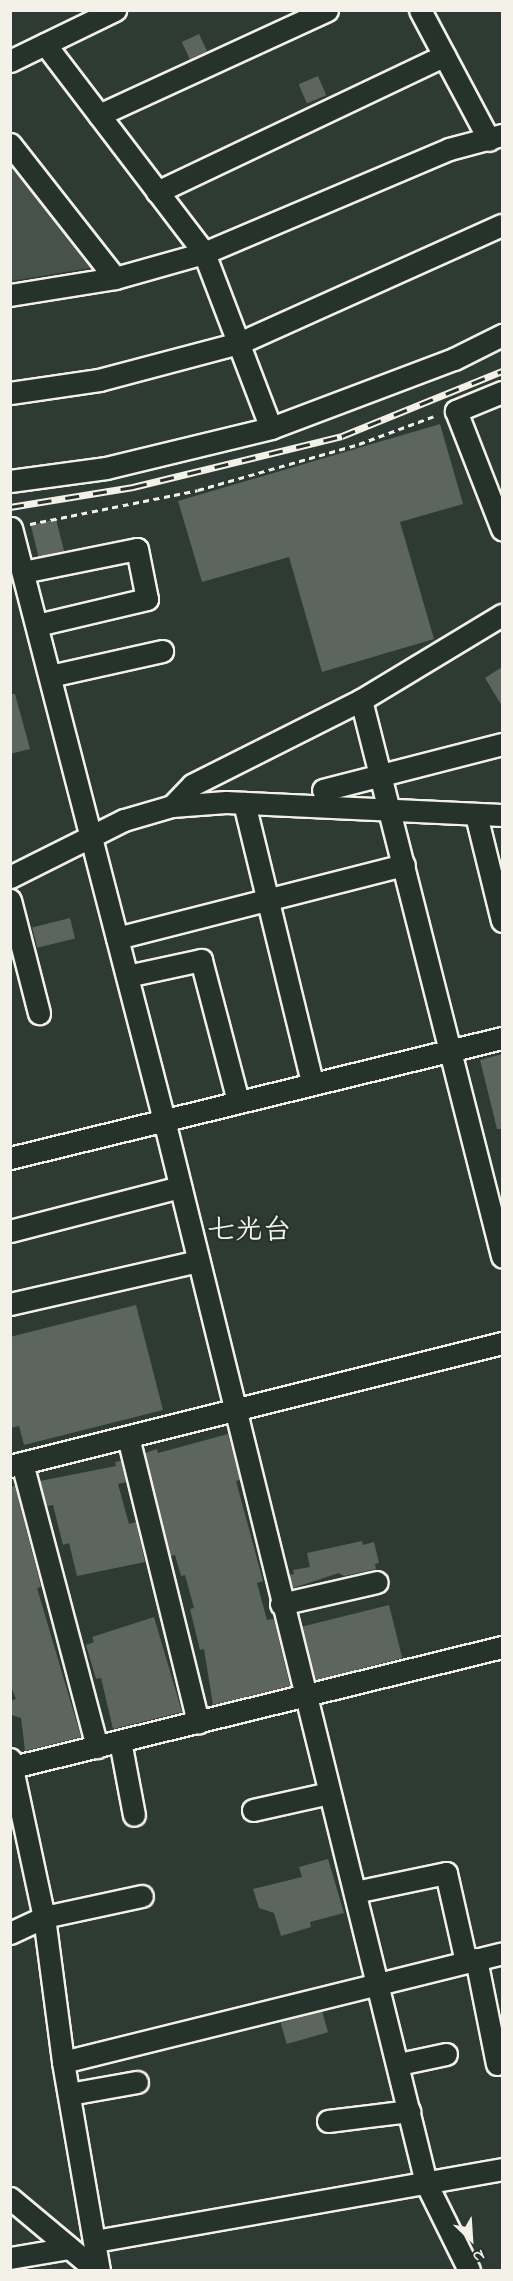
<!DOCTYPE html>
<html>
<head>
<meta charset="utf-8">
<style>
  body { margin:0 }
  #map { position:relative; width:513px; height:2281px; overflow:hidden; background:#2e3b34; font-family:"Indie Flower","Klee One",sans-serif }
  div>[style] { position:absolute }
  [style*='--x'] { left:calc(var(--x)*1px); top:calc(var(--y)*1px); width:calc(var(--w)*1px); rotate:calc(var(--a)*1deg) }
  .green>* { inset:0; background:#48524c }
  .building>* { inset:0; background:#5c655e; transform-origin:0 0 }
  .path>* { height:3px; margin-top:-1.5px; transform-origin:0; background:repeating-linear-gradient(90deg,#f4f1e8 0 6px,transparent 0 10.5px) }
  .roads { filter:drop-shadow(2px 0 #f4f1e8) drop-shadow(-2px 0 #f4f1e8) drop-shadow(0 2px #f4f1e8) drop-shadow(0 -2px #f4f1e8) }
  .minor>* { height:21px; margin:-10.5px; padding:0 10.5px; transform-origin:10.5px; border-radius:10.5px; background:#26332d }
  .rail>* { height:7px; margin-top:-3.5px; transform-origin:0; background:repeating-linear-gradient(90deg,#26332d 0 14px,#f4f1e8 0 28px); box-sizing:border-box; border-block:2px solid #f4f1e8 }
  span { translate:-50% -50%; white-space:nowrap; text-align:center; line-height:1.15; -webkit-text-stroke:4.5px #26332d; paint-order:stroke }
  .quarter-label { font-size:28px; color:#f4f1e8; font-weight:700 }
  .frame { position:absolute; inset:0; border:12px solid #f4f1e8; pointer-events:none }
  .north { position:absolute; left:441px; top:2209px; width:60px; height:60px; -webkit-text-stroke:4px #26332d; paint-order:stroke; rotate:155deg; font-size:16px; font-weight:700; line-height:24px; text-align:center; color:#f4f1e8 }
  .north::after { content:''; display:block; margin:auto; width:21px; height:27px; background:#f4f1e8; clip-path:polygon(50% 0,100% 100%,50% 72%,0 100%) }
</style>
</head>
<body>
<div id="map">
  <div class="green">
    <i style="clip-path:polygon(10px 162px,11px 162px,90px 268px,11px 281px)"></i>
  </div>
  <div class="building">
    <i style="left:199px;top:34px;width:19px;height:19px;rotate:65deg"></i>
    <i style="left:318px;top:76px;width:21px;height:21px;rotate:67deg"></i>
    <i style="clip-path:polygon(440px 424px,463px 504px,400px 522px,434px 639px,322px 672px,289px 557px,202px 582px,178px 501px)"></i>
    <i style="left:56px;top:519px;width:33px;height:26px;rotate:76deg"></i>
    <i style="clip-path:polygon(502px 667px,502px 706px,485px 678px)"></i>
    <i style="clip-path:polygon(10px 694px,15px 694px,30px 749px,10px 754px)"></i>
    <i style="left:70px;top:918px;width:21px;height:39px;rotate:76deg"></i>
    <i style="clip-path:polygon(502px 1054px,502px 1129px,497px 1129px,480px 1060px)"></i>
    <i style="clip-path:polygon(136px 1305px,163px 1410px,24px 1445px,19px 1426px,10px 1428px,10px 1337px)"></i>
    <i style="clip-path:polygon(228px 1434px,240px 1480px,236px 1481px,263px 1581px,257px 1583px,267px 1620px,274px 1619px,290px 1686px,213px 1705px,204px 1649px,200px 1650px,190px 1609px,194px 1608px,185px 1575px,181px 1576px,175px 1555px,170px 1556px,145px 1453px,157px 1449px,158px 1453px)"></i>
    <i style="clip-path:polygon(121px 1461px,126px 1482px,118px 1484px,129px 1524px,136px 1522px,145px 1562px,77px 1576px,69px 1543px,63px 1545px,53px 1505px,47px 1506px,40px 1481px,116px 1466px,115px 1462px)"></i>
    <i style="clip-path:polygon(15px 1486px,41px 1587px,37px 1588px,81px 1737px,25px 1751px,21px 1718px,12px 1715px,10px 1708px,10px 1701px,16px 1699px,10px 1684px,10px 1487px)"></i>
    <i style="clip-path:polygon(362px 1541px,363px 1545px,374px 1542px,379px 1563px,375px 1564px,376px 1569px,344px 1576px,339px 1573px,293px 1588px,289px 1575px,294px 1574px,293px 1570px,310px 1567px,307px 1553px)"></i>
    <i style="left:389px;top:1605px;width:55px;height:90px;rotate:76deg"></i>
    <i style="clip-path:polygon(154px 1617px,182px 1712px,113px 1729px,101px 1678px,96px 1679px,86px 1645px,94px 1642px,92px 1637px)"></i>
    <i style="clip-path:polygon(328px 1859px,344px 1913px,310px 1922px,311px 1927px,281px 1936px,274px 1913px,259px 1908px,253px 1889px,302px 1877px,299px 1867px)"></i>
    <i style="left:322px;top:2011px;width:22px;height:43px;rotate:74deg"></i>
  </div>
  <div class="path">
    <i style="--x:30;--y:524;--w:171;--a:-11.4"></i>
    <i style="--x:198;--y:490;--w:167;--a:-15.9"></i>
    <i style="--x:359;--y:444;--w:83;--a:-20.4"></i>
  </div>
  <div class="roads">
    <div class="minor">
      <i style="--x:420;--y:10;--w:147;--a:62"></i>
      <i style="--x:45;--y:44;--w:263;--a:52.7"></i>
      <i style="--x:204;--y:253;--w:187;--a:69.1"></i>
      <i style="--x:10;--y:61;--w:117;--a:-25.9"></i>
      <i style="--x:99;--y:115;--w:251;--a:-24.7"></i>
      <i style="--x:10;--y:144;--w:170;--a:51.9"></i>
      <i style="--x:157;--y:192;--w:318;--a:-25.4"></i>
      <i style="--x:10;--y:295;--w:106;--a:-9.2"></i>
      <i style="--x:115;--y:278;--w:92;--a:-15.7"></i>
      <i style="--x:204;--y:253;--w:266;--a:-23"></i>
      <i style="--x:449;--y:149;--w:55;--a:-14.8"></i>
      <i style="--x:502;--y:392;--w:50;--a:157.6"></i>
      <i style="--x:456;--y:411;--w:127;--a:68.7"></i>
      <i style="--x:10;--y:393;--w:90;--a:-8.3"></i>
      <i style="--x:99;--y:380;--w:145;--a:-14.8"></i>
      <i style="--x:239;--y:343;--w:288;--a:-24.2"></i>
      <i style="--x:10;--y:481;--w:97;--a:-7.7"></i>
      <i style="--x:106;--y:468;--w:170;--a:-13.6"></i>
      <i style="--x:271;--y:428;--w:196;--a:-20.7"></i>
      <i style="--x:454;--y:359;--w:54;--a:-26.6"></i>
      <i style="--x:11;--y:528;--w:611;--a:75.51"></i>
      <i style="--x:164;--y:1120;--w:1095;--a:76.15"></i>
      <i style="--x:426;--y:2183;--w:97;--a:63.7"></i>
      <i style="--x:23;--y:572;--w:116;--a:-11.4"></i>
      <i style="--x:137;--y:549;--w:51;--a:78.7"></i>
      <i style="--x:147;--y:599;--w:113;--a:166.7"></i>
      <i style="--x:50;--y:676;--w:115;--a:-12.6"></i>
      <i style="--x:361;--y:700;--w:574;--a:75.77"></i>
      <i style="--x:323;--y:790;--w:185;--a:-14.4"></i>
      <i style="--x:244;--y:803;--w:288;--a:76.3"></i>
      <i style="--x:172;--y:806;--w:29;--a:-46"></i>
      <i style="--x:192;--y:785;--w:189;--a:-26.7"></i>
      <i style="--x:361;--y:700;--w:165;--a:-31.1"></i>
      <i style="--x:476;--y:815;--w:109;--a:76.2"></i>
      <i style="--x:10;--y:877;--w:127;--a:-26.6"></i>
      <i style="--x:124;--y:820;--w:50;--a:-16.3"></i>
      <i style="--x:172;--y:806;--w:54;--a:-4.2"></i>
      <i style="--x:226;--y:802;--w:276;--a:2.7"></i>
      <i style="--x:10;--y:900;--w:117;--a:75.6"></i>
      <i style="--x:117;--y:938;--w:296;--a:-14.3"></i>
      <i style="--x:127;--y:976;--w:76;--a:-12.2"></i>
      <i style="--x:201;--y:960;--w:146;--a:75.3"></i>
      <i style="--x:10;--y:1158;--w:506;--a:-13.71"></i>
      <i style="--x:10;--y:1231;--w:176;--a:-14.5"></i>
      <i style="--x:10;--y:1304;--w:193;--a:-12.9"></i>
      <i style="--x:128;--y:1437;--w:294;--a:76.2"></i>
      <i style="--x:22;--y:1463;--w:294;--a:75.2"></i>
      <i style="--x:10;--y:1466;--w:507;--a:-14.04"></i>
      <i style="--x:281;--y:1604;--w:98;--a:-12.9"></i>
      <i style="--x:120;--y:1741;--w:75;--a:79.3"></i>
      <i style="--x:10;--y:1759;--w:162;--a:77.9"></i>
      <i style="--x:44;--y:1917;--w:146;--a:82.5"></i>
      <i style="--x:63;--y:2062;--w:211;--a:80.2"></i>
      <i style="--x:13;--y:1767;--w:504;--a:-13.79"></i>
      <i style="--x:253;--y:1810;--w:78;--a:-12.6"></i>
      <i style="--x:355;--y:1892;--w:93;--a:-11.8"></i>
      <i style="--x:446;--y:1873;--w:91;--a:77.3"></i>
      <i style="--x:10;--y:1933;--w:38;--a:-25"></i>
      <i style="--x:44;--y:1917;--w:100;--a:-12.1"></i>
      <i style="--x:476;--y:1959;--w:107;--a:78.7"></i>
      <i style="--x:63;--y:2062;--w:452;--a:-13.9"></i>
      <i style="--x:399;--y:2064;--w:48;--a:-12"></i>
      <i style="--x:69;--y:2094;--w:69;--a:-10"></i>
      <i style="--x:328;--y:2121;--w:82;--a:-7"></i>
      <i style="--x:10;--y:2198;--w:112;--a:39.9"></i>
      <i style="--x:95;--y:2241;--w:413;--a:-10"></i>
      <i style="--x:10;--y:2258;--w:60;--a:-9.6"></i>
    </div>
  </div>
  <div class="rail">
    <i style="--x:10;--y:507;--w:125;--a:-9.2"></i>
    <i style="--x:133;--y:487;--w:215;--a:-13.7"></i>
    <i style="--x:342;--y:436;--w:173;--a:-22.1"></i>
  </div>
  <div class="quarter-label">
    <span style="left:249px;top:1232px">七光台</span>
  </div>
  <div class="frame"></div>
  <div class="north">N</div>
</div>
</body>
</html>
